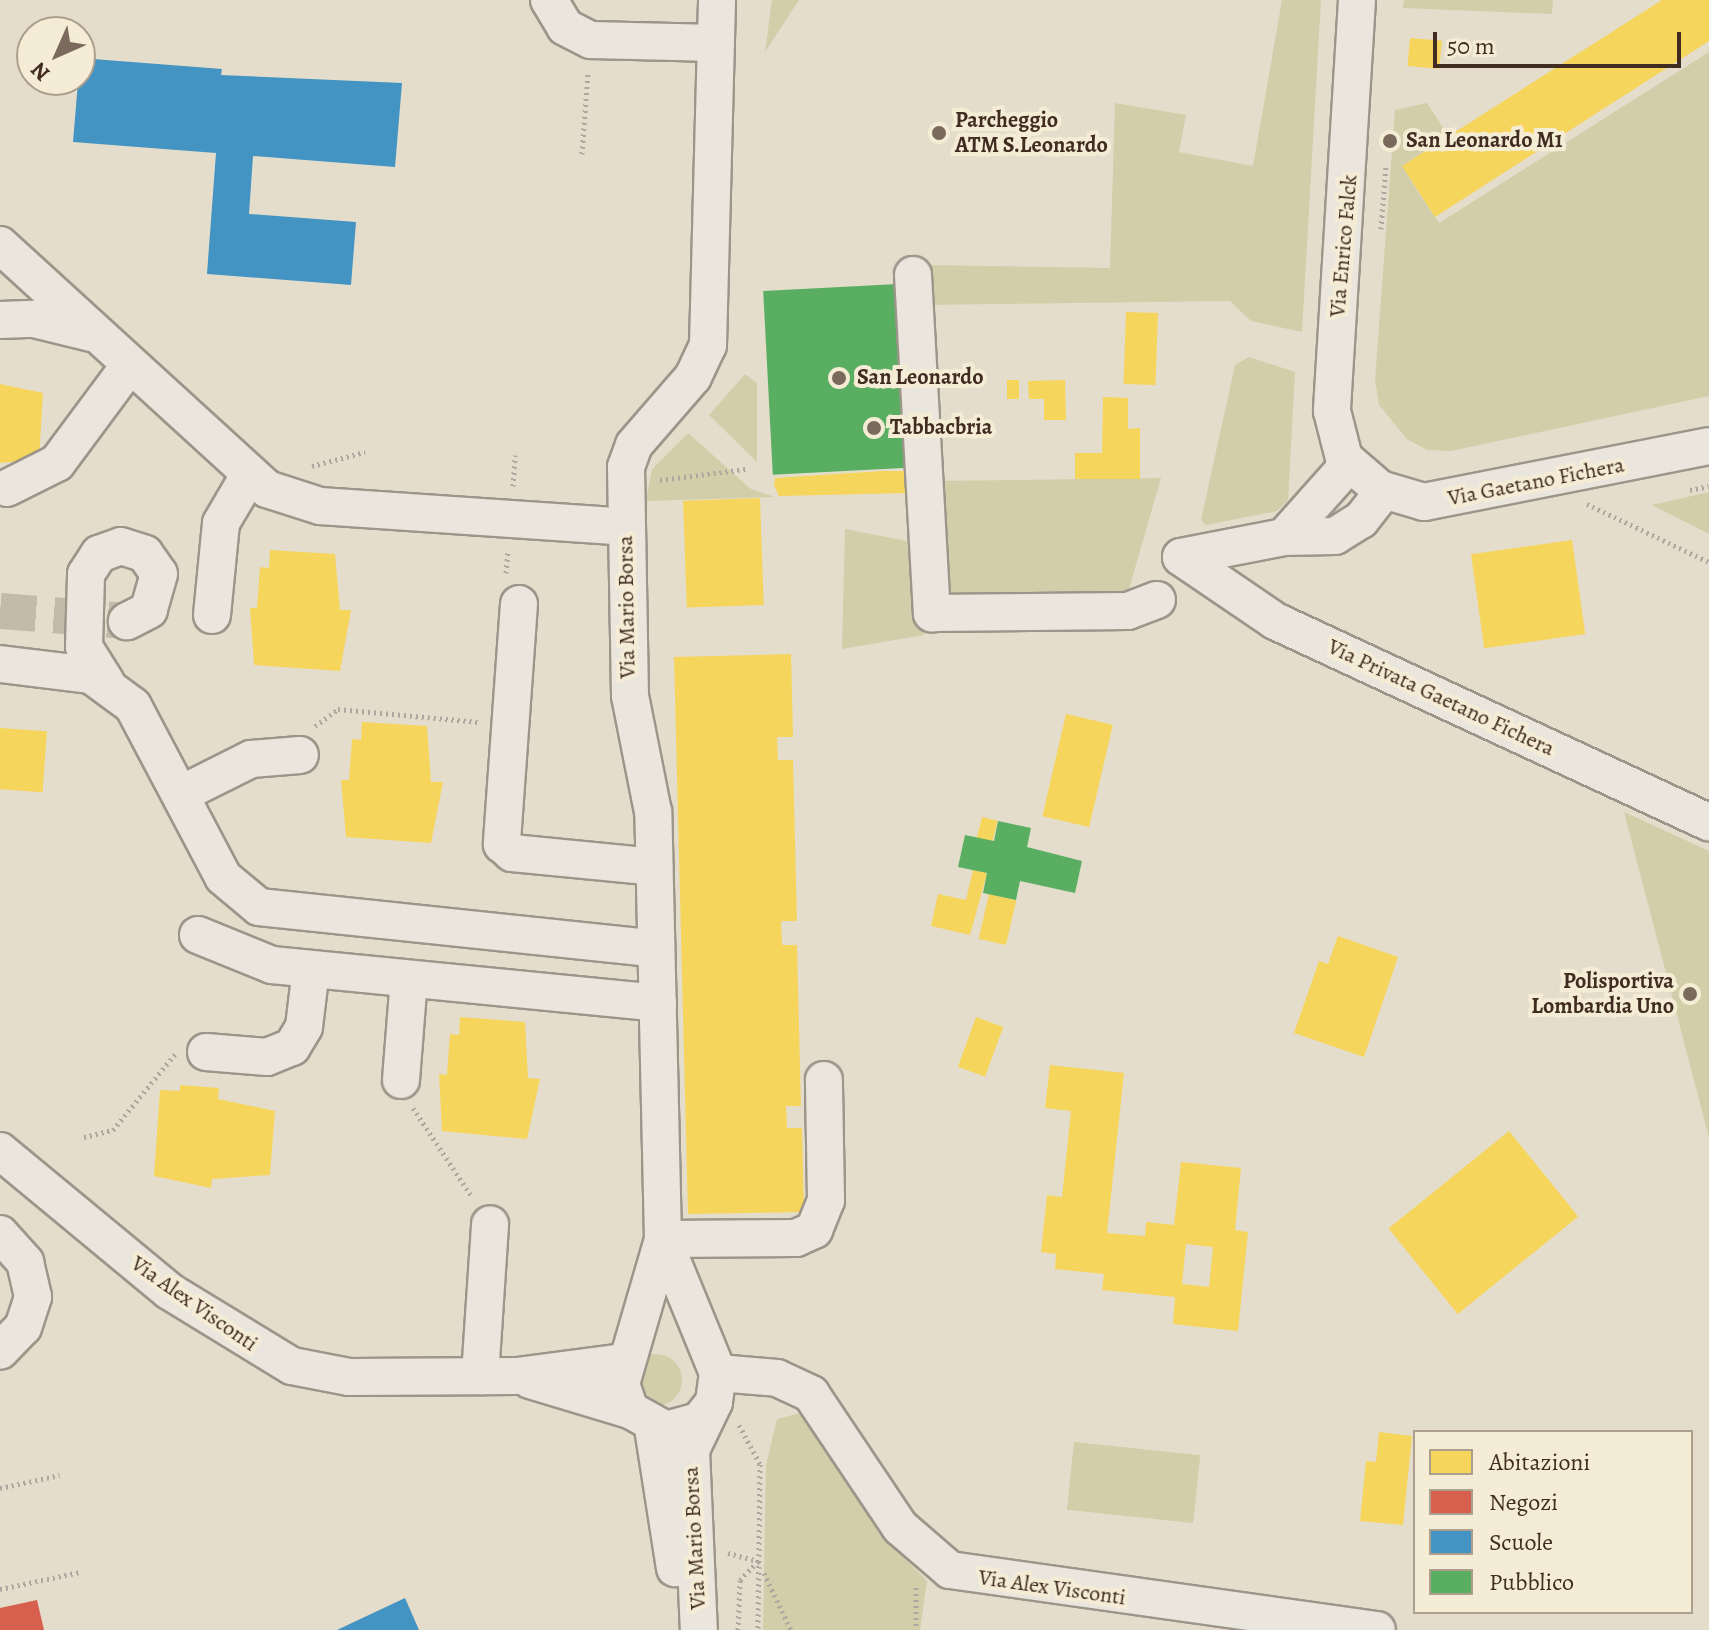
<!DOCTYPE html>
<html>
<head>
<meta charset="utf-8">
<style>
  body { margin:0 }
  #map { position:relative; width:1709px; height:1630px; overflow:hidden; background:#e5ddcb; font-family:Alegreya,serif }
  div>[style] { position:absolute }
  [style*='--x'] { left:calc(var(--x)*1px); top:calc(var(--y)*1px); width:calc(var(--w)*1px); rotate:calc(var(--a)*1deg) }
  .green>* { inset:0; background:#d1cea9; transform-origin:0 0 }
  .round { border-radius:50% }
  .homes>* { inset:0; background:#f6d55c; transform-origin:0 0 }
  .shops>* { inset:0; background:#d6604d }
  .schools>* { inset:0; background:#4393c3 }
  .public>* { inset:0; background:#5aae61; transform-origin:0 0 }
  .minor-tunnel>* { height:36px; margin-top:-18px; transform-origin:0; background:repeating-linear-gradient(90deg,#c4baa9 0 36px,transparent 0 54px) }
  .path>* { height:5px; margin-top:-2.5px; transform-origin:0; background:repeating-linear-gradient(90deg,#ada79f 0 2px,transparent 0 6px) }
  .roads { filter:drop-shadow(2px 0 #9c958a) drop-shadow(-2px 0 #9c958a) drop-shadow(0 2px #9c958a) drop-shadow(0 -2px #9c958a) }
  .minor>* { height:36px; margin:-18px; padding:0 18px; transform-origin:18px; border-radius:18px; background:#eae6dd }
  .dots>* { width:22px; height:22px; translate:-50% -50%; box-sizing:border-box; border:4px solid #f5ecd6; border-radius:50% }
  span { translate:-50% -50%; white-space:nowrap; text-align:center; line-height:1.15; -webkit-text-stroke:8px #f5ecd6; paint-order:stroke }
  .poi-label { font-size:22px; color:#402c20; font-weight:700 }
  .left { translate:0 -50%; text-align:left }
  .right { translate:-100% -50%; text-align:right }
  .street-label { font-size:22px; color:#402c20 }
  .legend { position:absolute; left:1413px; top:1430px; width:280px; height:184px; box-sizing:border-box; background:#f5ecd6; border:2px solid #ad9f8d; margin:0; padding:10px 14px; list-style:none; font-size:24px; color:#402c20 }
  .legend li { display:flex; align-items:center; gap:16px; height:40px }
  .legend b { width:40px; border:2px solid #ad9f8d }
  .north { position:absolute; left:16px; top:16px; width:80px; height:80px; box-sizing:border-box; background:#f5ecd6; border:2px solid #ad9f8d; border-radius:50%; rotate:225deg; font-size:22px; font-weight:700; line-height:32px; text-align:center; color:#402c20 }
  .north::after { content:''; display:block; margin:auto; width:28px; height:36px; background:#7a6a5c; clip-path:polygon(50% 0,100% 100%,50% 72%,0 100%) }
  .scale { position:absolute; left:1433px; top:32px; width:248px; height:36px; box-sizing:border-box; border:4px solid #402c20; border-top:0; padding-left:10px; font-size:24px; line-height:28px; white-space:nowrap; color:#402c20; -webkit-text-stroke:6px #f5ecd6; paint-order:stroke }
</style>
</head>
<body>
<div id="map">
  <div class="green">
    <i style="clip-path:polygon(772px 0,799px 0,765px 52px)"></i>
    <i style="clip-path:polygon(1282px 0,1321px 0,1302px 332px,1251px 321px,1230px 301px,924px 305px,924px 265px,1110px 268px,1115px 103px,1186px 115px,1179px 152px,1253px 166px)"></i>
    <i style="clip-path:polygon(1404px 0,1553px 0,1552px 14px,1403px 8px)"></i>
    <i style="clip-path:polygon(1709px 52px,1709px 396px,1451px 451px,1427px 450px,1407px 439px,1379px 405px,1375px 380px,1395px 110px,1427px 103px,1449px 137px,1402px 166px,1439px 223px)"></i>
    <i style="clip-path:polygon(1249px 357px,1295px 372px,1288px 500px,1277px 511px,1206px 525px,1201px 520px,1235px 365px)"></i>
    <i style="clip-path:polygon(745px 374px,757px 383px,757px 462px,709px 415px)"></i>
    <i style="clip-path:polygon(688px 433px,751px 489px,775px 497px,646px 501px,652px 469px)"></i>
    <i style="clip-path:polygon(1161px 478px,1127px 596px,949px 610px,934px 481px)"></i>
    <i style="clip-path:polygon(1709px 492px,1709px 534px,1652px 505px)"></i>
    <i style="clip-path:polygon(845px 529px,912px 542px,919px 550px,924px 635px,842px 649px)"></i>
    <i style="clip-path:polygon(1624px 812px,1709px 851px,1709px 1138px)"></i>
    <i class="round" style="left:630px;top:1354px;width:52px;height:52px"></i>
    <i style="clip-path:polygon(800px 1413px,822px 1432px,884px 1538px,927px 1581px,920px 1630px,763px 1630px,766px 1465px,777px 1419px)"></i>
    <i style="left:1074px;top:1442px;width:127px;height:68px;rotate:6deg"></i>
  </div>
  <div class="homes">
    <i style="clip-path:polygon(1662px 0,1709px 0,1709px 41px,1435px 217px,1402px 166px)"></i>
    <i style="left:1410px;top:38px;width:32px;height:28px;rotate:5deg"></i>
    <i style="left:1126px;top:312px;width:32px;height:72px;rotate:2deg"></i>
    <i style="left:1007px;top:380px;width:12px;height:19px"></i>
    <i style="clip-path:polygon(1065px 380px,1066px 420px,1044px 420px,1044px 399px,1029px 399px,1028px 381px)"></i>
    <i style="clip-path:polygon(0 384px,43px 393px,39px 459px,0 463px)"></i>
    <i style="clip-path:polygon(1103px 397px,1128px 398px,1128px 429px,1140px 428px,1140px 479px,1075px 479px,1075px 453px,1102px 453px)"></i>
    <i style="clip-path:polygon(882px 471px,907px 471px,908px 493px,779px 496px,774px 485px,775px 478px)"></i>
    <i style="left:760px;top:498px;width:107px;height:77px;rotate:88deg"></i>
    <i style="left:1572px;top:540px;width:95px;height:102px;rotate:82deg"></i>
    <i style="clip-path:polygon(270px 550px,335px 554px,340px 610px,351px 610px,340px 671px,254px 665px,250px 608px,257px 608px,260px 567px,269px 568px)"></i>
    <i style="clip-path:polygon(791px 654px,793px 737px,777px 737px,778px 760px,793px 760px,797px 921px,781px 921px,782px 945px,797px 945px,801px 1106px,786px 1106px,787px 1128px,802px 1128px,804px 1212px,688px 1214px,674px 657px)"></i>
    <i style="left:1066px;top:714px;width:48px;height:105px;rotate:13deg"></i>
    <i style="clip-path:polygon(362px 722px,427px 726px,431px 782px,443px 782px,431px 843px,346px 837px,341px 780px,349px 780px,352px 739px,361px 740px)"></i>
    <i style="left:0;top:728px;width:47px;height:61px;rotate:4deg"></i>
    <i style="left:982px;top:817px;width:16px;height:21px;rotate:14deg"></i>
    <i style="clip-path:polygon(973px 870px,987px 873px,970px 935px,931px 926px,938px 894px,966px 900px)"></i>
    <i style="left:989px;top:894px;width:28px;height:46px;rotate:13deg"></i>
    <i style="clip-path:polygon(1338px 936px,1398px 957px,1364px 1057px,1294px 1033px,1319px 961px,1328px 964px)"></i>
    <i style="clip-path:polygon(460px 1017px,525px 1022px,528px 1078px,540px 1079px,527px 1139px,442px 1131px,439px 1074px,447px 1075px,450px 1034px,459px 1035px)"></i>
    <i style="left:976px;top:1017px;width:29px;height:53px;rotate:20deg"></i>
    <i style="clip-path:polygon(evenodd,1050px 1065px,1124px 1073px,1107px 1233px,1145px 1236px,1146px 1222px,1174px 1225px,1181px 1162px,1241px 1168px,1235px 1230px,1248px 1232px,1238px 1331px,1173px 1324px,1175px 1297px,1102px 1290px,1104px 1274px,1055px 1269px,1056px 1254px,1041px 1252px,1047px 1195px,1062px 1197px,1071px 1111px,1045px 1108px,1050px 1065px,1186px 1244px,1213px 1247px,1209px 1287px,1182px 1284px,1186px 1244px)"></i>
    <i style="clip-path:polygon(180px 1085px,219px 1088px,218px 1099px,275px 1111px,270px 1175px,212px 1179px,211px 1188px,154px 1176px,160px 1090px,180px 1091px)"></i>
    <i style="left:1509px;top:1131px;width:110px;height:155px;rotate:51deg"></i>
    <i style="clip-path:polygon(1379px 1432px,1412px 1436px,1403px 1525px,1360px 1521px,1366px 1461px,1376px 1462px)"></i>
  </div>
  <div class="shops">
    <i style="clip-path:polygon(37px 1600px,44px 1630px,0 1630px,0 1608px)"></i>
  </div>
  <div class="schools">
    <i style="clip-path:polygon(80px 58px,222px 69px,221px 75px,402px 83px,395px 167px,253px 156px,249px 214px,356px 222px,351px 285px,207px 274px,216px 153px,73px 142px)"></i>
    <i style="clip-path:polygon(405px 1598px,419px 1630px,337px 1630px)"></i>
  </div>
  <div class="public">
    <i style="left:898px;top:284px;width:184px;height:135px;rotate:87deg"></i>
    <i style="clip-path:polygon(998px 821px,1031px 828px,1027px 847px,1082px 861px,1075px 893px,1020px 881px,1016px 900px,983px 893px,987px 873px,958px 867px,965px 835px,994px 841px)"></i>
  </div>
  <div class="minor-tunnel">
    <i style="--x:0;--y:611;--w:127;--a:4.5"></i>
  </div>
  <div class="path">
    <i style="--x:582;--y:154;--w:81;--a:-85.8"></i>
    <i style="--x:1381;--y:229;--w:64;--a:-85.5"></i>
    <i style="--x:312;--y:466;--w:55;--a:-14.8"></i>
    <i style="--x:660;--y:480;--w:86;--a:-7.4"></i>
    <i style="--x:513;--y:486;--w:31;--a:-86"></i>
    <i style="--x:1690;--y:490;--w:19;--a:-12"></i>
    <i style="--x:1587;--y:504;--w:135;--a:25.4"></i>
    <i style="--x:506;--y:573;--w:22;--a:-85"></i>
    <i style="--x:315;--y:726;--w:29;--a:-36"></i>
    <i style="--x:338;--y:709;--w:141;--a:5.3"></i>
    <i style="--x:413;--y:1108;--w:107;--a:56.5"></i>
    <i style="--x:84;--y:1137;--w:30;--a:-14"></i>
    <i style="--x:113;--y:1130;--w:98;--a:-50.8"></i>
    <i style="--x:739;--y:1425;--w:44;--a:61.7"></i>
    <i style="--x:760;--y:1464;--w:166;--a:90.7"></i>
    <i style="--x:0;--y:1488;--w:61;--a:-12.2"></i>
    <i style="--x:728;--y:1553;--w:27;--a:15"></i>
    <i style="--x:764;--y:1573;--w:63;--a:64.7"></i>
    <i style="--x:916;--y:1587;--w:43;--a:90"></i>
    <i style="--x:0;--y:1589;--w:82;--a:-12"></i>
    <i style="--x:738;--y:1630;--w:50;--a:-87.7"></i>
    <i style="--x:740;--y:1580;--w:28;--a:-46"></i>
  </div>
  <div class="roads">
    <div class="minor">
      <i style="--x:549;--y:0;--w:31;--a:59"></i>
      <i style="--x:565;--y:27;--w:29;--a:27"></i>
      <i style="--x:591;--y:40;--w:125;--a:1.4"></i>
      <i style="--x:1357;--y:0;--w:412;--a:93.5"></i>
      <i style="--x:1332;--y:411;--w:49;--a:75.7"></i>
      <i style="--x:1344;--y:458;--w:48;--a:40.7"></i>
      <i style="--x:1380;--y:489;--w:46;--a:16.5"></i>
      <i style="--x:1424;--y:502;--w:290;--a:-11.1"></i>
      <i style="--x:0;--y:245;--w:362;--a:42.4"></i>
      <i style="--x:267;--y:489;--w:56;--a:17.8"></i>
      <i style="--x:320;--y:506;--w:306;--a:3.9"></i>
      <i style="--x:913;--y:275;--w:339;--a:86.8"></i>
      <i style="--x:932;--y:613;--w:196;--a:-0.6"></i>
      <i style="--x:1128;--y:611;--w:31;--a:-21"></i>
      <i style="--x:0;--y:320;--w:34;--a:-2"></i>
      <i style="--x:34;--y:319;--w:59;--a:13.8"></i>
      <i style="--x:7;--y:488;--w:56;--a:-26.6"></i>
      <i style="--x:57;--y:463;--w:121;--a:-53.4"></i>
      <i style="--x:1284;--y:537;--w:98;--a:-48.3"></i>
      <i style="--x:1181;--y:557;--w:114;--a:34.2"></i>
      <i style="--x:1275;--y:621;--w:478;--a:24.9"></i>
      <i style="--x:1181;--y:557;--w:105;--a:-11"></i>
      <i style="--x:1284;--y:537;--w:51;--a:-1.1"></i>
      <i style="--x:1335;--y:536;--w:31;--a:-32"></i>
      <i style="--x:1361;--y:520;--w:37;--a:-52"></i>
      <i style="--x:519;--y:604;--w:241;--a:94.1"></i>
      <i style="--x:502;--y:844;--w:13;--a:42"></i>
      <i style="--x:512;--y:853;--w:143;--a:5.6"></i>
      <i style="--x:212;--y:615;--w:92;--a:-84.4"></i>
      <i style="--x:221;--y:523;--w:53;--a:-59.6"></i>
      <i style="--x:0;--y:664;--w:92;--a:6.9"></i>
      <i style="--x:91;--y:675;--w:52;--a:36.4"></i>
      <i style="--x:133;--y:706;--w:193;--a:62.2"></i>
      <i style="--x:223;--y:877;--w:47;--a:39.8"></i>
      <i style="--x:259;--y:907;--w:399;--a:6"></i>
      <i style="--x:106;--y:682;--w:41;--a:-122.2"></i>
      <i style="--x:84;--y:647;--w:73;--a:-88.4"></i>
      <i style="--x:86;--y:574;--w:24;--a:-57"></i>
      <i style="--x:99;--y:554;--w:23;--a:-20"></i>
      <i style="--x:121;--y:546;--w:25;--a:18"></i>
      <i style="--x:145;--y:554;--w:24;--a:55"></i>
      <i style="--x:159;--y:574;--w:37;--a:106"></i>
      <i style="--x:149;--y:610;--w:25;--a:153"></i>
      <i style="--x:181;--y:794;--w:78;--a:-26.6"></i>
      <i style="--x:251;--y:759;--w:49;--a:-4.7"></i>
      <i style="--x:198;--y:935;--w:80;--a:22.1"></i>
      <i style="--x:272;--y:965;--w:388;--a:5.6"></i>
      <i style="--x:206;--y:1052;--w:61;--a:4.7"></i>
      <i style="--x:267;--y:1057;--w:27;--a:-22"></i>
      <i style="--x:292;--y:1047;--w:23;--a:-59"></i>
      <i style="--x:304;--y:1027;--w:58;--a:-83.1"></i>
      <i style="--x:401;--y:1080;--w:101;--a:-85.5"></i>
      <i style="--x:0;--y:1151;--w:219;--a:39.6"></i>
      <i style="--x:169;--y:1291;--w:144;--a:31.4"></i>
      <i style="--x:292;--y:1366;--w:58;--a:10.9"></i>
      <i style="--x:349;--y:1377;--w:168;--a:-0.3"></i>
      <i style="--x:517;--y:1376;--w:109;--a:-7.4"></i>
      <i style="--x:0;--y:1234;--w:38;--a:48"></i>
      <i style="--x:25;--y:1262;--w:36;--a:77"></i>
      <i style="--x:33;--y:1297;--w:32;--a:108"></i>
      <i style="--x:23;--y:1327;--w:33;--a:134"></i>
      <i style="--x:663;--y:1239;--w:145;--a:67.7"></i>
      <i style="--x:718;--y:1373;--w:29;--a:98"></i>
      <i style="--x:714;--y:1402;--w:53;--a:115.6"></i>
      <i style="--x:691;--y:1450;--w:180;--a:87.5"></i>
      <i style="--x:663;--y:1239;--w:133;--a:-0.4"></i>
      <i style="--x:796;--y:1238;--w:20;--a:-24"></i>
      <i style="--x:814;--y:1230;--w:32;--a:-68"></i>
      <i style="--x:826;--y:1200;--w:120;--a:-91"></i>
      <i style="--x:718;--y:1373;--w:59;--a:4.8"></i>
      <i style="--x:777;--y:1378;--w:38;--a:25"></i>
      <i style="--x:811;--y:1394;--w:160;--a:56.2"></i>
      <i style="--x:900;--y:1527;--w:66;--a:40.7"></i>
      <i style="--x:950;--y:1570;--w:431;--a:8"></i>
      <i style="--x:480;--y:1376;--w:152;--a:-86.2"></i>
      <i style="--x:530;--y:1380;--w:104;--a:16.7"></i>
      <i style="--x:714;--y:1402;--w:24;--a:128"></i>
      <i style="--x:699;--y:1421;--w:34;--a:165"></i>
      <i style="--x:666;--y:1430;--w:41;--a:-150.9"></i>
      <i style="--x:630;--y:1410;--w:28;--a:-109"></i>
      <i style="--x:621;--y:1384;--w:151;--a:-73.8"></i>
      <i style="--x:663;--y:1239;--w:427;--a:-91.3"></i>
      <i style="--x:653;--y:812;--w:118;--a:-101.2"></i>
      <i style="--x:630;--y:696;--w:229;--a:-91"></i>
      <i style="--x:626;--y:467;--w:23;--a:-70"></i>
      <i style="--x:634;--y:445;--w:90;--a:-49.1"></i>
      <i style="--x:693;--y:377;--w:35;--a:-65"></i>
      <i style="--x:708;--y:345;--w:345;--a:-88.5"></i>
      <i style="--x:653;--y:1428;--w:142;--a:81.1"></i>
    </div>
  </div>
  <div class="dots">
    <i style="left:939px;top:133px;background:#7a6a5c"></i>
    <i style="left:1390px;top:141px;background:#7a6a5c"></i>
    <i style="left:839px;top:378px;background:#7a6a5c"></i>
    <i style="left:874px;top:428px;background:#7a6a5c"></i>
    <i style="left:1690px;top:994px;background:#7a6a5c"></i>
  </div>
  <div class="poi-label">
    <span class="left" style="left:955px;top:133px">Parcheggio<br>ATM S.Leonardo</span>
    <span class="left" style="left:1406px;top:141px">San Leonardo M1</span>
    <span class="left" style="left:857px;top:378px">San Leonardo</span>
    <span class="left" style="left:890px;top:428px">Tabbacbria</span>
    <span class="right" style="left:1674px;top:994px">Polisportiva<br>Lombardia Uno</span>
  </div>
  <div class="street-label">
    <span style="left:1344px;top:246px;rotate:-85deg">Via Enrico Falck</span>
    <span style="left:1536px;top:482px;rotate:-11deg">Via Gaetano Fichera</span>
    <span style="left:627px;top:607px;rotate:-91deg">Via Mario Borsa</span>
    <span style="left:1441px;top:698px;rotate:25deg">Via Privata Gaetano Fichera</span>
    <span style="left:194px;top:1304px;rotate:35deg">Via Alex Visconti</span>
    <span style="left:695px;top:1538px;rotate:-93deg">Via Mario Borsa</span>
    <span style="left:1052px;top:1588px;rotate:8deg">Via Alex Visconti</span>
  </div>
  <ul class="legend">
  <li><b style="height:22px;background:#f6d55c"></b>Abitazioni</li>
  <li><b style="height:22px;background:#d6604d"></b>Negozi</li>
  <li><b style="height:22px;background:#4393c3"></b>Scuole</li>
  <li><b style="height:22px;background:#5aae61"></b>Pubblico</li>
  </ul>
  <div class="north">N</div>
  <div class="scale">50 m</div>
</div>
</body>
</html>
